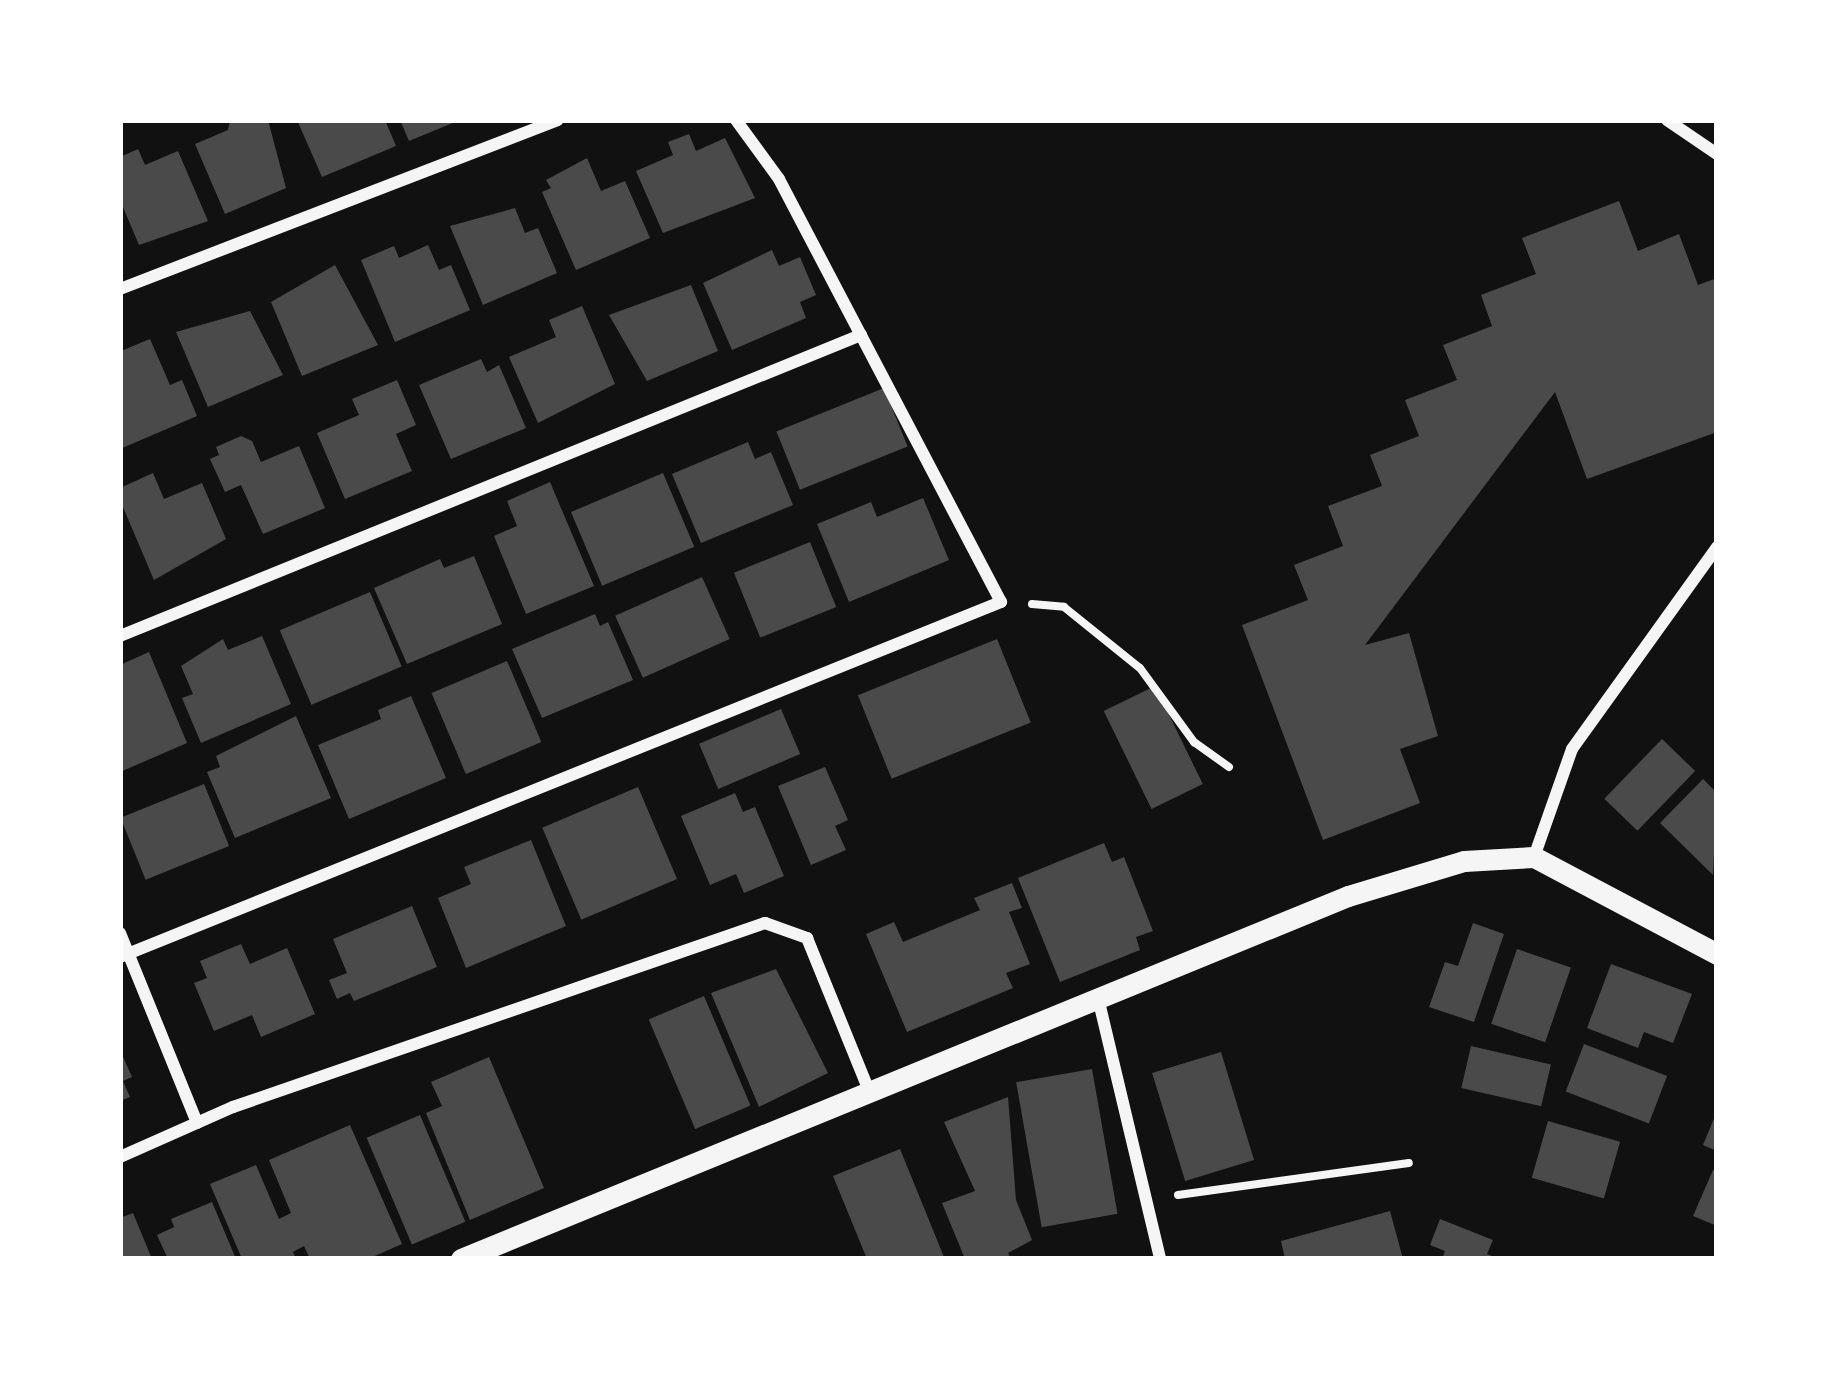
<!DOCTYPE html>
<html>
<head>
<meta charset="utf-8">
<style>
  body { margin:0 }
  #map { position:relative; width:1837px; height:1379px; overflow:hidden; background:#111; font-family:"Space Grotesk",sans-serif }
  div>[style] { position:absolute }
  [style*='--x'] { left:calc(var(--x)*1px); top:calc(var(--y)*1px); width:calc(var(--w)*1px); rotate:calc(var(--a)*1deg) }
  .building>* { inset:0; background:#4a4a4a; transform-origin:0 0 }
  .path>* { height:8px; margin:-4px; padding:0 4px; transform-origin:4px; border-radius:4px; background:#f5f5f5 }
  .minor>* { height:12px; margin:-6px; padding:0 6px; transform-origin:6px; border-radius:6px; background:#f5f5f5 }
  .tertiary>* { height:21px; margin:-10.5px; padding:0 10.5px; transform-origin:10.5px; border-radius:10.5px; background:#f5f5f5 }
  span { translate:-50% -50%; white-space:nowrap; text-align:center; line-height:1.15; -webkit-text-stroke:10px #fff; paint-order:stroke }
  .frame { position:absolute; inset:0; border:123px solid #fff; pointer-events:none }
</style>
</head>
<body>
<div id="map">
  <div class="building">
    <i style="clip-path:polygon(230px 120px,268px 120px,286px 188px,225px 214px,195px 144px,228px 130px)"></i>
    <i style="clip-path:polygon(297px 120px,385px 120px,396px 146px,322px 177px)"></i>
    <i style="clip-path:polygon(400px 120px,460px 120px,409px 141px)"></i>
    <i style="clip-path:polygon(689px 134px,696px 151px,725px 138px,755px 198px,663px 233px,636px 171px,673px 155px,668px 142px)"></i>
    <i style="clip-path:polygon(138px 149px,145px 165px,178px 151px,208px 221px,139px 245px,120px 200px,120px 157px)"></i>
    <i style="clip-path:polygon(587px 158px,601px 191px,625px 181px,650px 238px,576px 270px,542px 192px,551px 188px,546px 180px)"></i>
    <i style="clip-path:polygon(1619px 201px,1638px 251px,1679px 234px,1698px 285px,1717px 278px,1717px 432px,1587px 479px,1555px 392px,1365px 645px,1409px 633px,1438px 736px,1400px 749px,1420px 803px,1323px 840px,1242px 625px,1308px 600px,1294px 565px,1343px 546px,1328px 506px,1382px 486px,1370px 455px,1419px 436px,1405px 400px,1457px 380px,1443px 345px,1492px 326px,1481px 295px,1536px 274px,1522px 238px)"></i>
    <i style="clip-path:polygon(515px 208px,525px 233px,538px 228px,557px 273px,483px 305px,450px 226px)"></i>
    <i style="clip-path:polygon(428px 245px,439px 270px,451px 265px,470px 310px,395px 342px,361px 260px,394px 246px,399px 258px)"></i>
    <i style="clip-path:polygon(772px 250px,779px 266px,800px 257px,816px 295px,800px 302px,806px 318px,732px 350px,703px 283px)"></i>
    <i style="clip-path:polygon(335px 265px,378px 345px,302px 376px,271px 302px)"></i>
    <i style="clip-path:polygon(691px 285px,718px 351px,647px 381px,609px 315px)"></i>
    <i style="clip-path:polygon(582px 306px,615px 384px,538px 423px,509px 357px,556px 337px,549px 320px)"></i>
    <i style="clip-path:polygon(250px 311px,283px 375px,208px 407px,176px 332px)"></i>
    <i style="clip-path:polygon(150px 339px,170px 385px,182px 380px,197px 416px,120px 449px,121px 351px)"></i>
    <i style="clip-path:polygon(481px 359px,487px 372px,499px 365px,526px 428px,451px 459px,419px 385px)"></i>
    <i style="clip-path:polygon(397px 380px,416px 425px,396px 434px,412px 471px,345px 499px,317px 433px,359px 415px,352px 399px)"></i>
    <i style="left:884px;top:388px;width:63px;height:116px;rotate:68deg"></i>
    <i style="clip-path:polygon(241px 436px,252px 441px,261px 462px,299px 446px,325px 508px,263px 534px,241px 485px,225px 492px,210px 459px,219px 455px,216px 447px)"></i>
    <i style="clip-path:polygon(748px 442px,755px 459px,771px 452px,793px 505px,701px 543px,672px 474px)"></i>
    <i style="clip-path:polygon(153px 473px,164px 499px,202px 483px,226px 539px,154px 580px,120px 500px,120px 488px)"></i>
    <i style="left:663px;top:473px;width:80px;height:100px;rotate:67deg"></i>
    <i style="clip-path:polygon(550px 482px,594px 586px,526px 614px,494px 536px,517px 526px,507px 501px)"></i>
    <i style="clip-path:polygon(923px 498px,949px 560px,849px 602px,817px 524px,871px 502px,877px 517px)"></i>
    <i style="left:810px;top:542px;width:70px;height:82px;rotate:68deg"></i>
    <i style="clip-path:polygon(474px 556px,502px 624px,407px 664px,374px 588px,440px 559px,444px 568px)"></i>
    <i style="left:702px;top:577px;width:68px;height:95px;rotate:66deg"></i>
    <i style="left:370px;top:592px;width:81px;height:98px;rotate:67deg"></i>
    <i style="clip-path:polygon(595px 614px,600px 626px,608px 622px,633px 680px,542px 718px,512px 649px)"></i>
    <i style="clip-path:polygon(262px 636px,291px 704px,201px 743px,182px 698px,193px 694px,181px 666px,223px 639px,228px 650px)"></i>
    <i style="left:997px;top:639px;width:90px;height:150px;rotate:68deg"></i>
    <i style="clip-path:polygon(149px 652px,187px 743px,120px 772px,120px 665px)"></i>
    <i style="left:507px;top:661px;width:88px;height:82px;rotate:67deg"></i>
    <i style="left:1155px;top:686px;width:109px;height:57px;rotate:64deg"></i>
    <i style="clip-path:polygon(411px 696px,446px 778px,349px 819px,318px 745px,381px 719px,378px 710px)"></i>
    <i style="left:781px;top:709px;width:49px;height:89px;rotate:67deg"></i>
    <i style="clip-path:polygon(296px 716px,331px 798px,235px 838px,207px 772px,220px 767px,216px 756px)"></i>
    <i style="left:1662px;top:739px;width:46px;height:83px;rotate:44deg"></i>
    <i style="clip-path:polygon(825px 767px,848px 820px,835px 826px,846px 850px,811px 865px,778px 786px)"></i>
    <i style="clip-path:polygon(1703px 779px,1717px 793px,1713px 875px,1660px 823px)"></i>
    <i style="left:204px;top:784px;width:67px;height:90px;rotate:68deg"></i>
    <i style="left:638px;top:787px;width:100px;height:104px;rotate:67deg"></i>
    <i style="clip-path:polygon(735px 793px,743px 812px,755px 807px,784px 876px,744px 893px,736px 874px,710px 885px,681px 816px)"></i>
    <i style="clip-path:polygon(531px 840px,566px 926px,466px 968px,438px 898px,471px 884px,464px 867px)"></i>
    <i style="clip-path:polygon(1104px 843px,1112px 862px,1124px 857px,1153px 931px,1136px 937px,1140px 950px,1060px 982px,1018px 878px)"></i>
    <i style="clip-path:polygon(1012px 883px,1022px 908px,1009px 912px,1030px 964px,1006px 973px,1013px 988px,907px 1032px,866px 934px,894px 922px,903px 942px,980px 910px,974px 898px)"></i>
    <i style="clip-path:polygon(412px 906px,437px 967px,354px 1001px,350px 993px,337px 999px,329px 980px,347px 973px,333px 939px)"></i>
    <i style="clip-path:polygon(1473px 923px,1504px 934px,1474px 1022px,1429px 1007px,1445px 962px,1458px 966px)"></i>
    <i style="clip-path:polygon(241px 944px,250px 964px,287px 948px,315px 1014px,261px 1037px,252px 1015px,214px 1031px,194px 983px,207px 978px,200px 961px)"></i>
    <i style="left:1517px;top:949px;width:57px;height:79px;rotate:19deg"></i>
    <i style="clip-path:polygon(1611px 964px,1692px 994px,1673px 1043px,1644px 1032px,1638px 1048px,1587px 1028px)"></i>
    <i style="clip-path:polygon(776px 969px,828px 1073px,759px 1107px,711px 993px)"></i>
    <i style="left:704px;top:996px;width:119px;height:60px;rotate:67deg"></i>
    <i style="left:1584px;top:1044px;width:89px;height:51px;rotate:21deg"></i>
    <i style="left:1471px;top:1046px;width:82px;height:43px;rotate:13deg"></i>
    <i style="clip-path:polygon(120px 1050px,132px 1077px,123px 1081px,130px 1097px,120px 1101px)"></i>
    <i style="left:1221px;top:1052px;width:113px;height:72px;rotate:73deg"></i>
    <i style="clip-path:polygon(489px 1057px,544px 1188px,470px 1220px,426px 1113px,442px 1106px,431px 1082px)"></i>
    <i style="left:1092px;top:1069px;width:147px;height:77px;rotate:80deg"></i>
    <i style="clip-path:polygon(1008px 1097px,1016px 1200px,1032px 1240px,1008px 1253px,1011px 1259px,965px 1259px,942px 1203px,975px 1191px,944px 1122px)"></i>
    <i style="clip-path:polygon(1717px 1111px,1717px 1151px,1703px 1145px)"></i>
    <i style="left:420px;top:1115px;width:116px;height:58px;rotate:67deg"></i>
    <i style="left:1548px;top:1121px;width:75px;height:59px;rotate:16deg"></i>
    <i style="clip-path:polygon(350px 1125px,402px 1244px,368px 1259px,310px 1259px,304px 1246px,293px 1252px,296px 1259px,242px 1259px,210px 1184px,256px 1165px,279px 1219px,291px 1213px,269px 1160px)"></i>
    <i style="clip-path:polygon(900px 1149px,944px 1257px,940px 1259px,867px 1259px,833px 1176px)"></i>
    <i style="clip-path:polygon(1713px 1170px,1717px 1171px,1717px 1226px,1693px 1216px)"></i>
    <i style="clip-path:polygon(212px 1202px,236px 1259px,168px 1259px,157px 1235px,174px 1227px,171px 1219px)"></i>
    <i style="clip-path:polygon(1390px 1211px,1403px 1259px,1285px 1259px,1281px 1241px)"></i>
    <i style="clip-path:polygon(133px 1213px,152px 1259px,120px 1259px,120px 1218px)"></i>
    <i style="clip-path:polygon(1440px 1219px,1493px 1240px,1487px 1254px,1499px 1259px,1442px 1259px,1445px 1251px,1430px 1245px)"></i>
  </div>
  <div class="path">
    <i style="--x:1032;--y:604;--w:32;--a:5"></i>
    <i style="--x:1064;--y:607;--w:97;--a:38.8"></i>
    <i style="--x:1140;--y:668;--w:92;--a:53.9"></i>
    <i style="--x:1194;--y:742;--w:43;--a:35.5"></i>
    <i style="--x:1178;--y:1195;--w:233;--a:-7.9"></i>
  </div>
  <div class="minor">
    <i style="--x:1667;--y:120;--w:60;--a:34.2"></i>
    <i style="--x:120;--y:289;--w:469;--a:-21.1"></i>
    <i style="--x:120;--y:636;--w:800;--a:-22.11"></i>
    <i style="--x:1534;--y:857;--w:114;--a:-70.6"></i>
    <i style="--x:1572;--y:749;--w:249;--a:-54.3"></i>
    <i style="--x:120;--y:933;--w:205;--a:67.9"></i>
    <i style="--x:120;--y:957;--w:950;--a:-21.95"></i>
    <i style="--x:1001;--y:602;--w:478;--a:-117.7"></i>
    <i style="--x:779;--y:179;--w:73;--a:-126.1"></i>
    <i style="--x:1099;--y:1002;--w:264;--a:76.6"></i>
    <i style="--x:120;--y:1157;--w:124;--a:-23.9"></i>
    <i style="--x:233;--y:1107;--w:563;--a:-19.08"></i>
    <i style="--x:765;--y:923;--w:45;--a:19.7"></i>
    <i style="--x:807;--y:938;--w:167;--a:67.9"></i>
  </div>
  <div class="tertiary">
    <i style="--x:461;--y:1259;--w:958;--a:-22.26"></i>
    <i style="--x:1348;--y:896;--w:121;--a:-16.8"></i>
    <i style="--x:1464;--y:861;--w:70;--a:-3.3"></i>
    <i style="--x:1534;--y:857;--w:207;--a:27.9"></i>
  </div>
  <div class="frame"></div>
</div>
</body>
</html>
